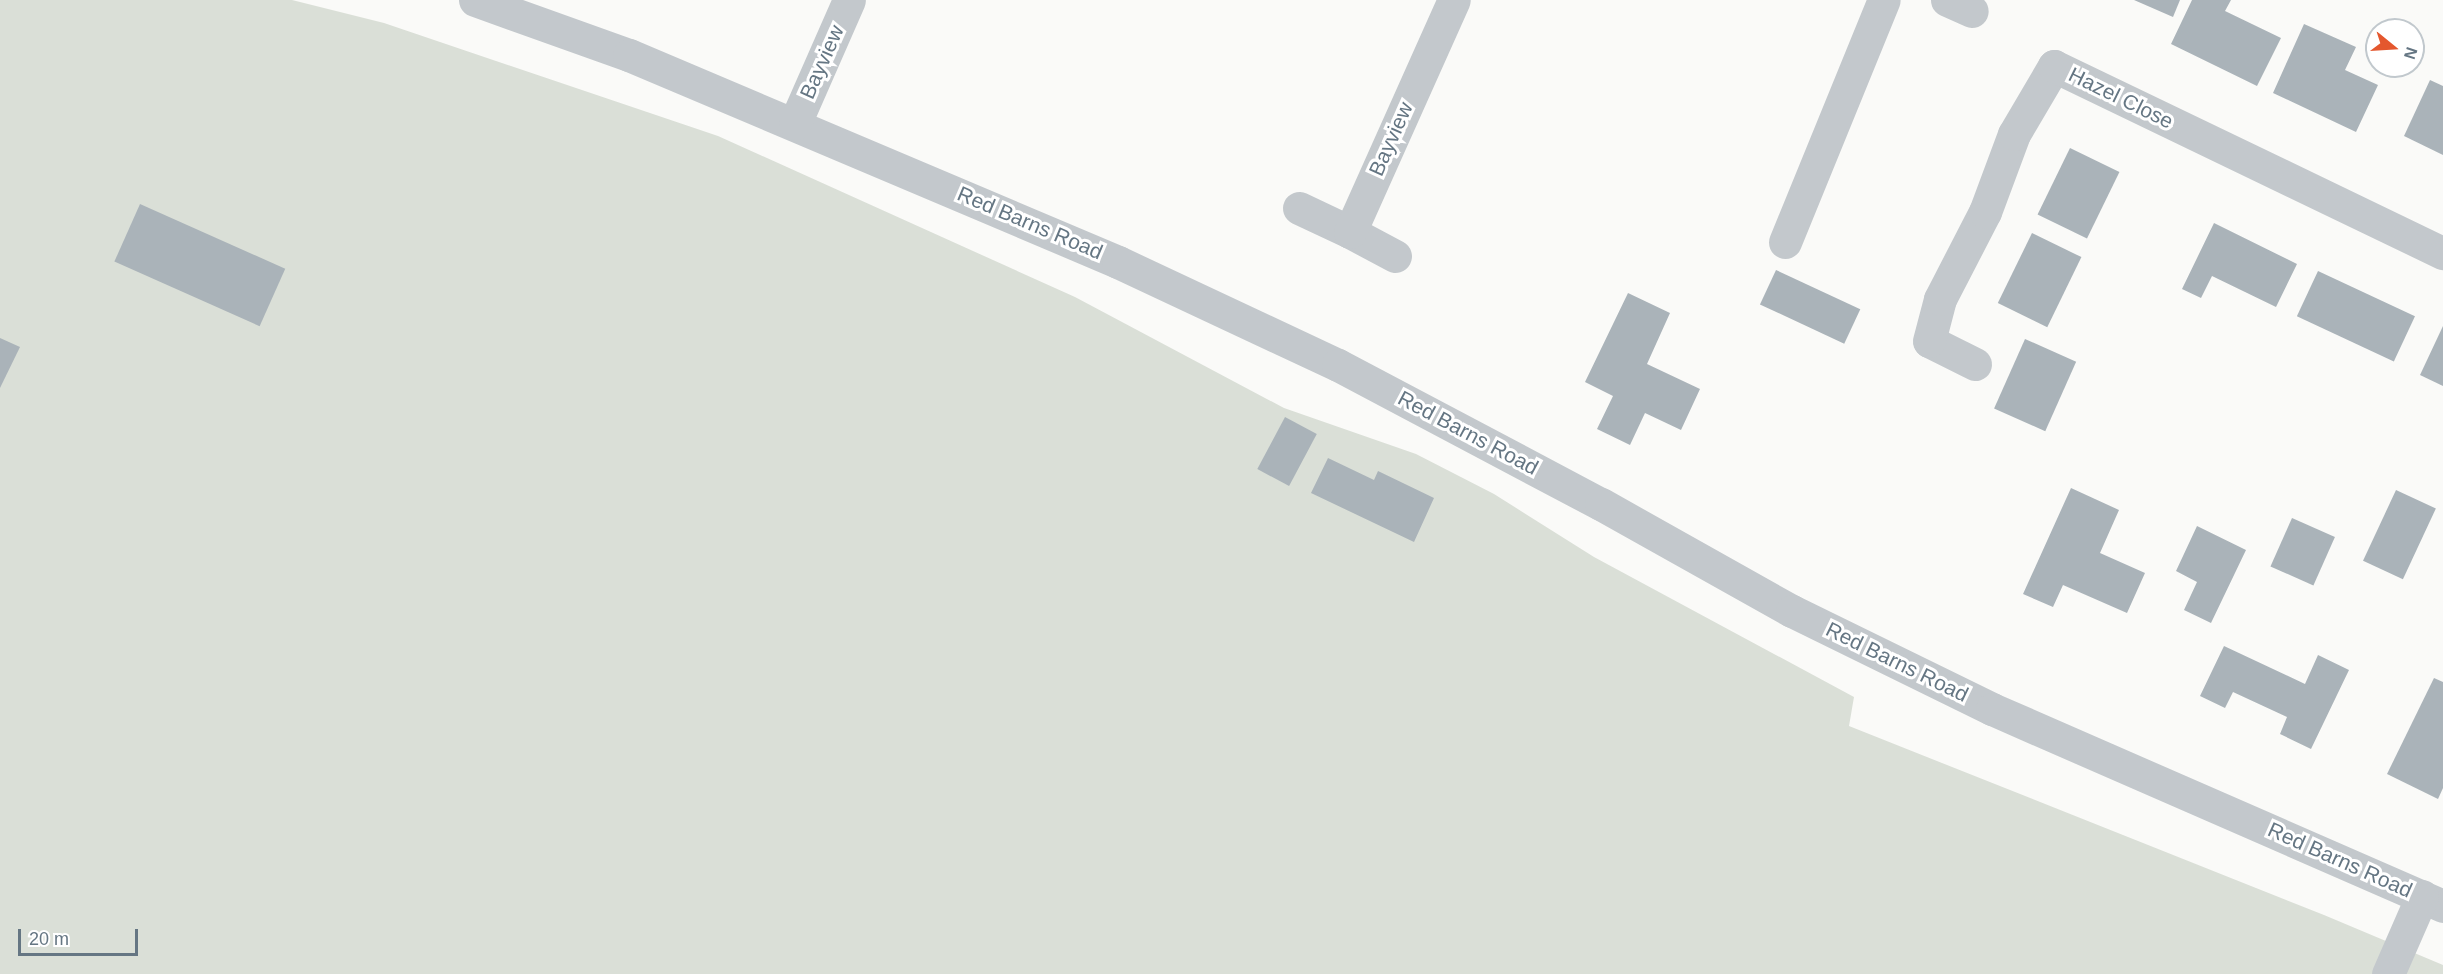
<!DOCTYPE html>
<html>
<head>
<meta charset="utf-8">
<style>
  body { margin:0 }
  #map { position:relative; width:2443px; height:974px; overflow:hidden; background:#fafaf8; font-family:Helvetica,sans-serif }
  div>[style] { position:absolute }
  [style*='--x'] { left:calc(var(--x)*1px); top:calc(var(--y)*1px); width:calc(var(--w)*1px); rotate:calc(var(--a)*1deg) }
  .green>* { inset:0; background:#dadfd7 }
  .building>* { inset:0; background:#aab3b9; transform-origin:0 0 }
  .minor>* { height:33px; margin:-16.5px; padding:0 16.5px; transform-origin:16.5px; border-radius:16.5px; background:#c3c8cc }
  span { translate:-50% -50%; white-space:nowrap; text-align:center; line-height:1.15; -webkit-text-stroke:6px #fff; paint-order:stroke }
  .street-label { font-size:21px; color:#657683 }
  .north { position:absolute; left:2365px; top:18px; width:60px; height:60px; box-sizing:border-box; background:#fff; border:2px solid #c1c8cd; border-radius:50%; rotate:108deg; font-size:16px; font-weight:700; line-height:24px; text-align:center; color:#657683 }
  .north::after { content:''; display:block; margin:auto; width:21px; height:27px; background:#e4572e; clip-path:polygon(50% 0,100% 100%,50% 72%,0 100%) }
  .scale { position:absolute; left:18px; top:929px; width:120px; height:27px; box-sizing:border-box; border:3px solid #657683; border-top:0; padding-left:8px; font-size:18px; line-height:21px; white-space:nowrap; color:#657683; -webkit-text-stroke:4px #fff; paint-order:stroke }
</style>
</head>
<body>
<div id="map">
  <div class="green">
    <i style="clip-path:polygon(0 0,292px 0,384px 23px,718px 136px,1075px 297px,1284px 408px,1416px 454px,1494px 494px,1594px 557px,1854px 697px,1849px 726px,2324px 915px,2443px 965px,2443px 974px,0 974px)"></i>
  </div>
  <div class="building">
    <i style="clip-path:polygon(2134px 0,2180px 0,2173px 17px)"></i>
    <i style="clip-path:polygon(2192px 0,2231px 0,2225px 11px,2281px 38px,2257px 86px,2171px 44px)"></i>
    <i style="clip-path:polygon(2304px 24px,2356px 47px,2345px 70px,2378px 85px,2356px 132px,2273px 93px)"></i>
    <i style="clip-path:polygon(2430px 80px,2443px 86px,2443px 155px,2404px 136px)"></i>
    <i style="left:2070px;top:148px;width:55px;height:74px;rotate:26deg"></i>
    <i style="left:140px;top:204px;width:159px;height:63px;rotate:24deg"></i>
    <i style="clip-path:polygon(2214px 223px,2297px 264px,2276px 307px,2212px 276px,2201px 298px,2182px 289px)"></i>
    <i style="left:2032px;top:233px;width:55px;height:78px;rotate:26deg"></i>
    <i style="left:1776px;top:270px;width:93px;height:38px;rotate:25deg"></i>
    <i style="left:2318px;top:271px;width:107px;height:50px;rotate:25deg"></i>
    <i style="clip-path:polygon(1628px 293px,1670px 313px,1647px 364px,1700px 389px,1681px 430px,1645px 413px,1630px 445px,1597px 429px,1613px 396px,1585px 382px)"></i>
    <i style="clip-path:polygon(2443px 326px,2443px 386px,2420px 375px)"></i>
    <i style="clip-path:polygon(0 338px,20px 347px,0 388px)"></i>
    <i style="left:2025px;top:339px;width:56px;height:76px;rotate:24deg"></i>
    <i style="left:1285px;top:417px;width:36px;height:59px;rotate:28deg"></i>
    <i style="clip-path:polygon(1328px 458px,1374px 480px,1378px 471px,1434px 498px,1414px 542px,1311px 493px)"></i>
    <i style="clip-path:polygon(2071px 488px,2119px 510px,2100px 553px,2145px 573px,2127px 613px,2063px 585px,2053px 607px,2023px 594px)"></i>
    <i style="left:2396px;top:490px;width:44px;height:78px;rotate:25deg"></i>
    <i style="left:2292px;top:518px;width:47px;height:53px;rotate:24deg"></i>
    <i style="clip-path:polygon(2197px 526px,2246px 550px,2211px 623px,2184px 610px,2197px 582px,2176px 571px)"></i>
    <i style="clip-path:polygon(2224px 646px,2305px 684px,2318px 655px,2349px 670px,2311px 749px,2280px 734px,2287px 717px,2233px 692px,2225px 708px,2200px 696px)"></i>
    <i style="clip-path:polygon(2434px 678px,2443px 682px,2443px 788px,2438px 799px,2387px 774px)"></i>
  </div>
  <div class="minor">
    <i style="--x:475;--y:0;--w:164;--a:19.7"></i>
    <i style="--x:629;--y:55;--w:531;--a:22.94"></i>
    <i style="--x:1118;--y:262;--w:243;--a:25.1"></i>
    <i style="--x:1338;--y:365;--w:297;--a:27.9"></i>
    <i style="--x:1601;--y:504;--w:219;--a:29.3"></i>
    <i style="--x:1792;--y:611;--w:223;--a:26.1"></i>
    <i style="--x:1992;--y:709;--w:492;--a:23.6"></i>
    <i style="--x:1947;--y:0;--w:27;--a:24"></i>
    <i style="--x:795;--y:123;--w:134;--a:-66.3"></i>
    <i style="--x:1299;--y:208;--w:56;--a:25.2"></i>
    <i style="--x:1785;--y:242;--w:261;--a:-67.8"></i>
    <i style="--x:1395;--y:256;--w:51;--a:-151.9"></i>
    <i style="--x:1350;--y:232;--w:254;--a:-65.9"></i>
    <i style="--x:1975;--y:364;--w:51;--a:-153.4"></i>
    <i style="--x:1929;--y:341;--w:43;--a:-75.3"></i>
    <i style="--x:1940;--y:299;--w:98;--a:-62.7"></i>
    <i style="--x:1985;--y:212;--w:83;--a:-69.6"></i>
    <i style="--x:2014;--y:134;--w:79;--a:-59.5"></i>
    <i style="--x:2054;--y:66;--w:432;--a:25.7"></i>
    <i style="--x:2388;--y:974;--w:85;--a:-66.4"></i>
  </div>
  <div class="street-label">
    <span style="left:822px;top:62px;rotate:-66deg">Bayview</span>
    <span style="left:2121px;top:98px;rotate:26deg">Hazel Close</span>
    <span style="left:1391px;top:139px;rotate:-66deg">Bayview</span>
    <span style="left:1030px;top:223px;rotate:23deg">Red Barns Road</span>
    <span style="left:1468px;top:433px;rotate:28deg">Red Barns Road</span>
    <span style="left:1897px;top:662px;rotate:26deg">Red Barns Road</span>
    <span style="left:2340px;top:860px;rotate:24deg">Red Barns Road</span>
  </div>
  <div class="north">N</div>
  <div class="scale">20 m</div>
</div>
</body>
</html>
